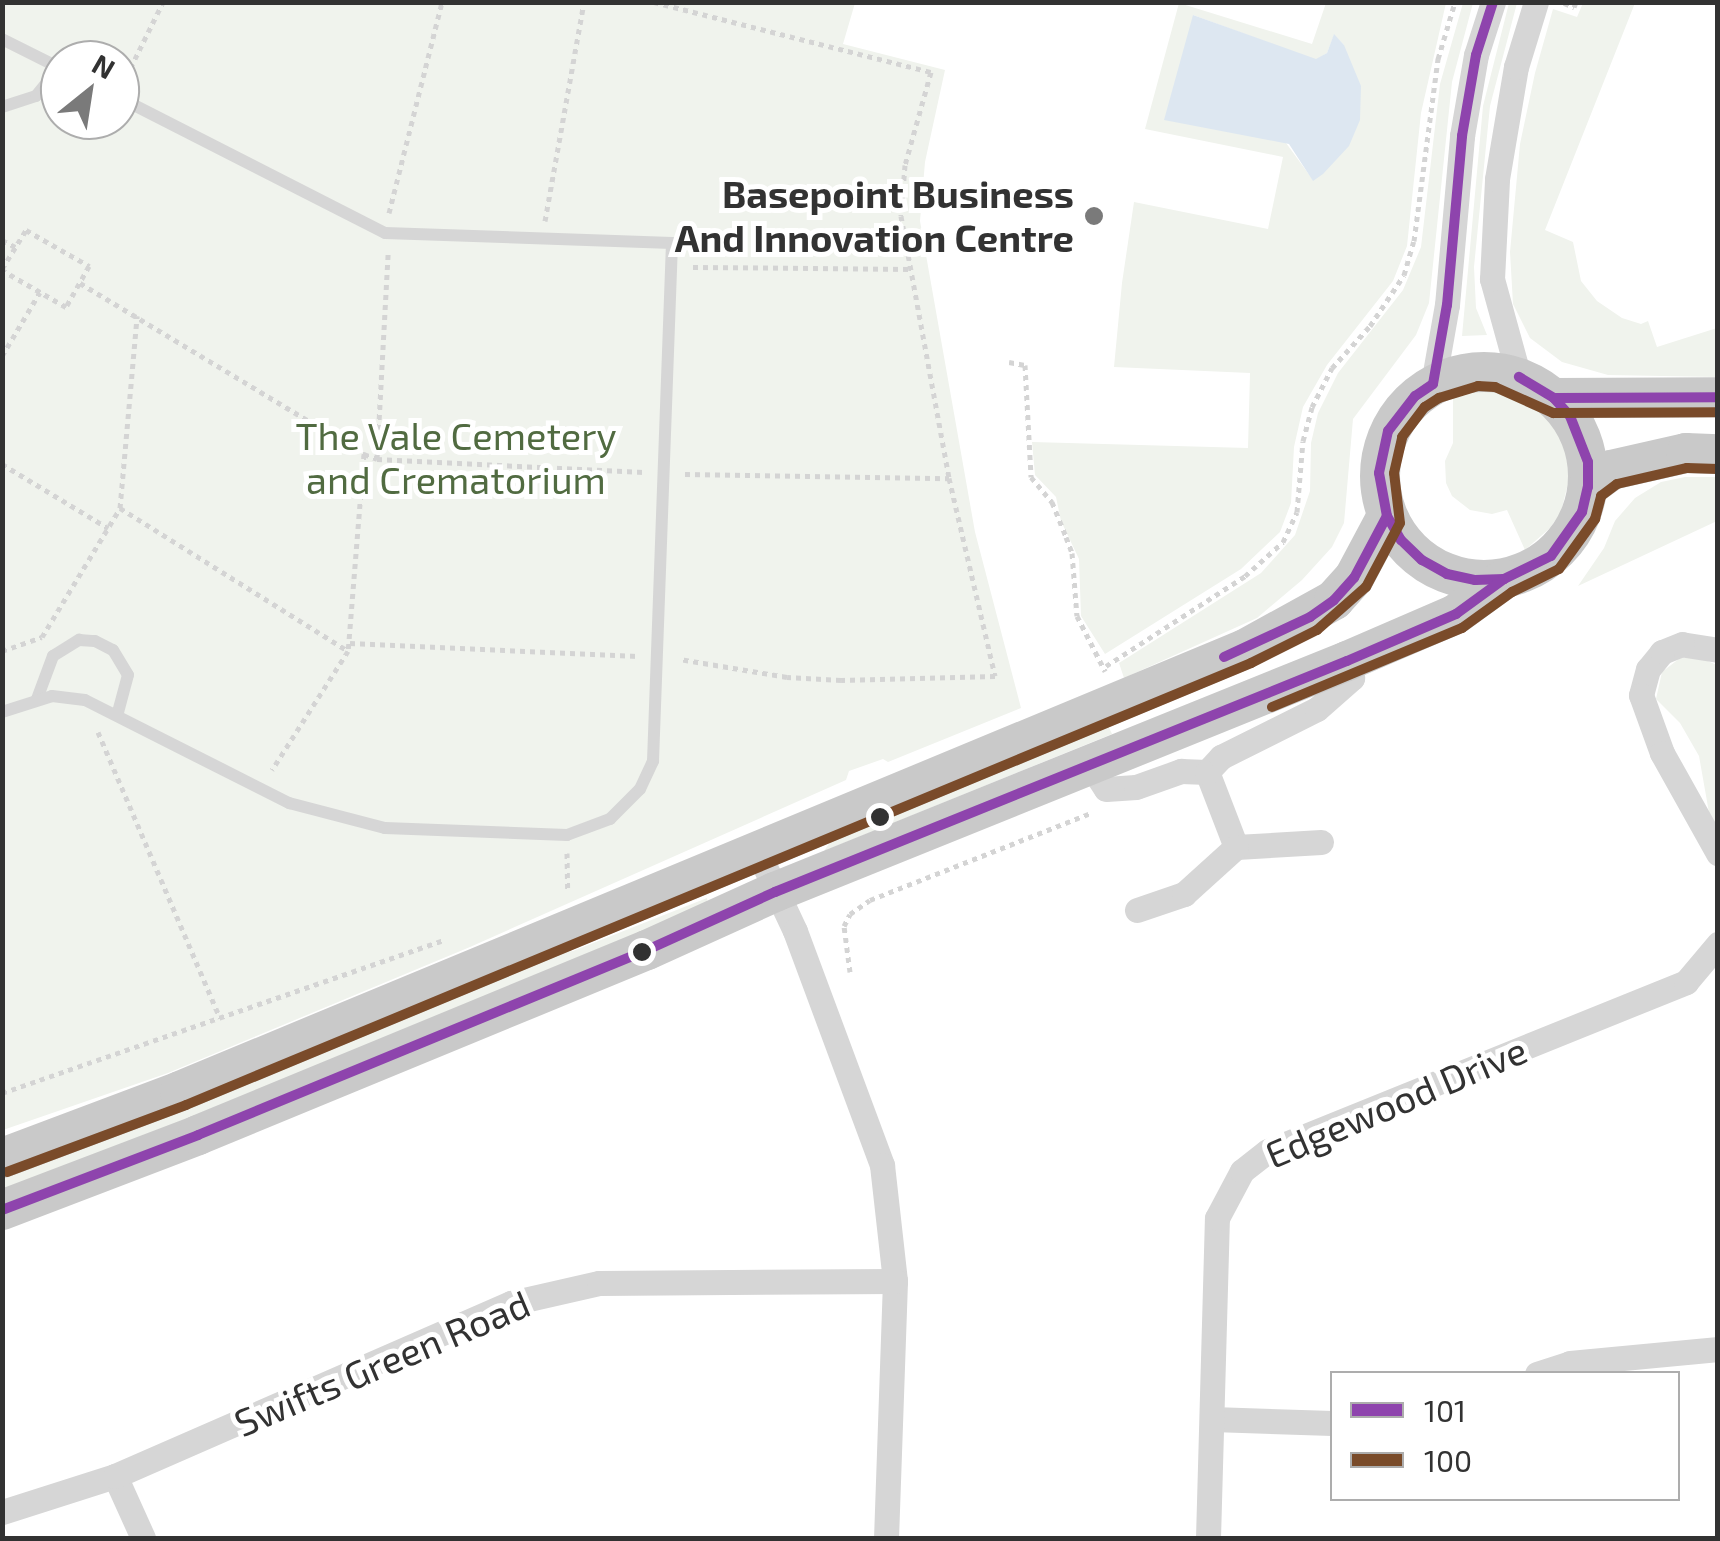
<!DOCTYPE html>
<html>
<head>
<meta charset="utf-8">
<style>
  body { margin:0 }
  #map { position:relative; width:1720px; height:1541px; overflow:hidden; background:#fff; font-family:"Exo 2",sans-serif }
  div>[style] { position:absolute }
  [style*='--x'] { left:calc(var(--x)*1px); top:calc(var(--y)*1px); width:calc(var(--w)*1px); rotate:calc(var(--a)*1deg) }
  .green>* { inset:0; background:#f0f3ed }
  .water>* { inset:0; background:#dde7f1 }
  .path>* { height:5px; margin-top:-2.5px; transform-origin:0; background:repeating-linear-gradient(90deg,#d4d4d4 0 5px,transparent 0 10px) }
  .service>* { height:12px; margin:-6px; padding:0 6px; transform-origin:6px; border-radius:6px; background:#d6d6d6 }
  .minor>* { height:25px; margin:-12.5px; padding:0 12.5px; transform-origin:12.5px; border-radius:12.5px; background:#d6d6d6 }
  .primary>* { height:40px; margin:-20px; padding:0 20px; transform-origin:20px; border-radius:20px; background:#c9c9c9 }
  .primary>.ring { margin:-20px; padding:0; box-sizing:content-box; background:none; border:40px solid #c9c9c9; border-radius:50% }
  .bus-1>* { height:10px; margin:-5px; padding:0 5px; transform-origin:5px; border-radius:5px; background:#8e44ad }
  .bus-2>* { height:10px; margin:-5px; padding:0 5px; transform-origin:5px; border-radius:5px; background:#7a4b2a }
  .dots>* { width:28px; height:28px; translate:-50% -50%; box-sizing:border-box; border:5px solid #fff; border-radius:50% }
  span { translate:-50% -50%; white-space:nowrap; text-align:center; line-height:1.15; -webkit-text-stroke:10px #fff; paint-order:stroke }
  .poi-label { font-size:38px; color:#323232; font-weight:700 }
  .right { translate:-100% -50%; text-align:right }
  .park-label { font-size:38px; color:#516b41 }
  .street-label { font-size:38px; color:#323232 }
  .frame { position:absolute; inset:0; border:5px solid #323232; pointer-events:none }
  .legend { position:absolute; left:1330px; top:1371px; width:350px; height:130px; box-sizing:border-box; background:#fff; border:2px solid #adadad; margin:0; padding:12px 18px; list-style:none; font-size:30px; color:#323232 }
  .legend li { display:flex; align-items:center; gap:20px; height:50px }
  .legend b { width:50px; border:2px solid #adadad }
  .north { position:absolute; left:40px; top:40px; width:100px; height:100px; box-sizing:border-box; background:#fff; border:2px solid #adadad; border-radius:50%; rotate:30deg; font-size:28px; font-weight:700; line-height:40px; text-align:center; color:#323232 }
  .north::after { content:''; display:block; margin:auto; width:35px; height:45px; background:#7a7a7a; clip-path:polygon(50% 0,100% 100%,50% 72%,0 100%) }
</style>
</head>
<body>
<div id="map">
  <div class="green">
    <i style="clip-path:polygon(evenodd,3px 3px,855px 3px,843px 44px,945px 70px,925px 162px,920px 221px,975px 532px,1021px 708px,888px 762px,883px 759px,849px 771px,846px 780px,470px 947px,168px 1073px,3px 1130px,3px 3px,60px 60px,120px 60px,120px 120px,60px 120px,60px 60px)"></i>
    <i style="clip-path:polygon(evenodd,1179px 3px,1312px 44px,1326px 3px,1446px 3px,1421px 113px,1407px 246px,1393px 281px,1327px 365px,1303px 407px,1294px 447px,1291px 503px,1280px 532px,1241px 569px,1105px 654px,1081px 616px,1079px 559px,1061px 521px,1056px 497px,1035px 475px,1032px 442px,1248px 448px,1250px 373px,1114px 367px,1122px 283px,1134px 202px,1268px 229px,1283px 157px,1145px 129px,1179px 3px,1193px 15px,1316px 60px,1327px 53px,1334px 35px,1344px 45px,1313px 180px,1193px 15px)"></i>
    <i style="clip-path:polygon(1463px 3px,1473px 3px,1452px 82px,1429px 303px,1416px 335px,1353px 419px,1344px 523px,1332px 547px,1302px 580px,1257px 618px,1124px 678px,1119px 663px,1261px 573px,1295px 535px,1310px 491px,1311px 443px,1318px 413px,1338px 373px,1403px 290px,1421px 247px,1440px 84px)"></i>
    <i style="clip-path:polygon(1509px 3px,1517px 3px,1490px 106px,1474px 267px,1476px 308px,1487px 335px,1462px 336px,1483px 106px)"></i>
    <i style="clip-path:polygon(1583px 3px,1635px 3px,1545px 230px,1573px 242px,1581px 281px,1597px 301px,1622px 318px,1641px 324px,1648px 321px,1657px 347px,1717px 328px,1717px 377px,1608px 375px,1562px 362px,1530px 338px,1513px 304px,1510px 252px,1520px 144px,1535px 73px,1553px 9px,1577px 17px)"></i>
    <i style="clip-path:polygon(1485px 387px,1504px 390px,1538px 407px,1562px 437px,1568px 456px,1570px 475px,1561px 512px,1550px 528px,1525px 550px,1507px 510px,1492px 514px,1470px 510px,1452px 496px,1446px 483px,1445px 461px,1453px 443px,1453px 393px)"></i>
    <i style="clip-path:polygon(1685px 477px,1717px 477px,1717px 521px,1578px 586px,1604px 548px,1615px 521px,1635px 498px,1661px 482px)"></i>
    <i style="clip-path:polygon(1696px 656px,1717px 665px,1717px 827px,1711px 824px,1699px 756px,1680px 723px,1656px 699px,1662px 672px,1680px 658px)"></i>
    <i style="clip-path:polygon(1105px 719px,1112px 734px,824px 851px,835px 835px)"></i>
    <i style="clip-path:polygon(707px 898px,708px 906px,3px 1194px,2px 1171px,541px 955px,573px 951px)"></i>
  </div>
  <div class="water">
    <i style="clip-path:polygon(1193px 15px,1316px 59px,1327px 53px,1334px 34px,1344px 45px,1361px 86px,1360px 120px,1349px 146px,1323px 174px,1313px 181px,1289px 144px,1164px 120px)"></i>
  </div>
  <div class="path">
    <i style="--x:654;--y:2;--w:286;--a:14.2"></i>
    <i style="--x:931;--y:72;--w:97;--a:105.6"></i>
    <i style="--x:905;--y:165;--w:51;--a:94.5"></i>
    <i style="--x:901;--y:216;--w:266;--a:79.6"></i>
    <i style="--x:949;--y:478;--w:203;--a:76.9"></i>
    <i style="--x:995;--y:676;--w:154;--a:178.5"></i>
    <i style="--x:841;--y:680;--w:54;--a:-176.8"></i>
    <i style="--x:787;--y:677;--w:109;--a:-170.5"></i>
    <i style="--x:1564;--y:3;--w:11;--a:22"></i>
    <i style="--x:1574;--y:7;--w:5;--a:-68"></i>
    <i style="--x:126;--y:77;--w:84;--a:-63.7"></i>
    <i style="--x:389;--y:213;--w:218;--a:-75.9"></i>
    <i style="--x:545;--y:221;--w:222;--a:-79.9"></i>
    <i style="--x:2;--y:240;--w:15;--a:28"></i>
    <i style="--x:693;--y:267;--w:217;--a:0.5"></i>
    <i style="--x:2;--y:269;--w:46;--a:-58.4"></i>
    <i style="--x:26;--y:230;--w:73;--a:29.7"></i>
    <i style="--x:89;--y:266;--w:47;--a:119.3"></i>
    <i style="--x:66;--y:307;--w:74;--a:-150"></i>
    <i style="--x:80;--y:283;--w:332;--a:31.1"></i>
    <i style="--x:364;--y:454;--w:198;--a:94.6"></i>
    <i style="--x:348;--y:651;--w:141;--a:122.6"></i>
    <i style="--x:2;--y:356;--w:74;--a:-59.3"></i>
    <i style="--x:1009;--y:362;--w:16;--a:11"></i>
    <i style="--x:1025;--y:365;--w:112;--a:86.9"></i>
    <i style="--x:1031;--y:477;--w:33;--a:50"></i>
    <i style="--x:1052;--y:502;--w:38;--a:68"></i>
    <i style="--x:1066;--y:537;--w:17;--a:69"></i>
    <i style="--x:1072;--y:553;--w:63;--a:85.5"></i>
    <i style="--x:1077;--y:616;--w:62;--a:63"></i>
    <i style="--x:364;--y:454;--w:14;--a:21"></i>
    <i style="--x:377;--y:459;--w:267;--a:2.8"></i>
    <i style="--x:377;--y:459;--w:206;--a:-86.9"></i>
    <i style="--x:2;--y:464;--w:124;--a:31.1"></i>
    <i style="--x:685;--y:474;--w:264;--a:0.9"></i>
    <i style="--x:120;--y:508;--w:269;--a:32.1"></i>
    <i style="--x:350;--y:643;--w:288;--a:2.6"></i>
    <i style="--x:2;--y:651;--w:42;--a:-19.3"></i>
    <i style="--x:42;--y:637;--w:151;--a:-58.8"></i>
    <i style="--x:120;--y:508;--w:193;--a:-84.9"></i>
    <i style="--x:1106;--y:666;--w:166;--a:-32.9"></i>
    <i style="--x:1245;--y:576;--w:51;--a:-41.8"></i>
    <i style="--x:1283;--y:542;--w:33;--a:-65"></i>
    <i style="--x:1297;--y:512;--w:71;--a:-85.2"></i>
    <i style="--x:1303;--y:441;--w:35;--a:-75"></i>
    <i style="--x:1312;--y:407;--w:44;--a:-62.9"></i>
    <i style="--x:1332;--y:368;--w:57;--a:-47.9"></i>
    <i style="--x:1370;--y:326;--w:61;--a:-56.3"></i>
    <i style="--x:1404;--y:275;--w:35;--a:-74"></i>
    <i style="--x:1414;--y:241;--w:184;--a:-82.5"></i>
    <i style="--x:1438;--y:59;--w:59;--a:-73.4"></i>
    <i style="--x:98;--y:732;--w:311;--a:66.9"></i>
    <i style="--x:567;--y:853;--w:39;--a:89"></i>
    <i style="--x:850;--y:972;--w:46;--a:-97.4"></i>
    <i style="--x:844;--y:926;--w:13;--a:-63"></i>
    <i style="--x:850;--y:914;--w:24;--a:-35"></i>
    <i style="--x:870;--y:900;--w:238;--a:-21.5"></i>
    <i style="--x:2;--y:1093;--w:468;--a:-19.1"></i>
  </div>
  <div class="service">
    <i style="--x:2;--y:39;--w:65;--a:26.6"></i>
    <i style="--x:2;--y:107;--w:36;--a:-18"></i>
    <i style="--x:36;--y:96;--w:36;--a:-51"></i>
    <i style="--x:37;--y:699;--w:46;--a:-69.6"></i>
    <i style="--x:53;--y:656;--w:31;--a:-32"></i>
    <i style="--x:79;--y:640;--w:16;--a:4"></i>
    <i style="--x:95;--y:641;--w:20;--a:27"></i>
    <i style="--x:113;--y:650;--w:29;--a:59"></i>
    <i style="--x:128;--y:675;--w:39;--a:105"></i>
    <i style="--x:2;--y:712;--w:52;--a:-17.7"></i>
    <i style="--x:52;--y:696;--w:33;--a:7"></i>
    <i style="--x:85;--y:700;--w:229;--a:26.8"></i>
    <i style="--x:289;--y:803;--w:99;--a:14.6"></i>
    <i style="--x:385;--y:828;--w:182;--a:2.2"></i>
    <i style="--x:567;--y:835;--w:46;--a:-20.4"></i>
    <i style="--x:610;--y:819;--w:42;--a:-45"></i>
    <i style="--x:640;--y:789;--w:31;--a:-65"></i>
    <i style="--x:653;--y:761;--w:518;--a:-87.9"></i>
    <i style="--x:672;--y:243;--w:287;--a:-178"></i>
    <i style="--x:385;--y:233;--w:297;--a:-153"></i>
  </div>
  <div class="minor">
    <i style="--x:1519;--y:377;--w:102;--a:-105.4"></i>
    <i style="--x:1492;--y:279;--w:100;--a:-87.1"></i>
    <i style="--x:1497;--y:179;--w:114;--a:-80.4"></i>
    <i style="--x:1516;--y:67;--w:68;--a:-72.9"></i>
    <i style="--x:1433;--y:384;--w:80;--a:-80"></i>
    <i style="--x:1447;--y:305;--w:170;--a:-84.9"></i>
    <i style="--x:1462;--y:136;--w:82;--a:-80.2"></i>
    <i style="--x:1476;--y:55;--w:56;--a:-72.2"></i>
    <i style="--x:1718;--y:650;--w:36;--a:-171"></i>
    <i style="--x:1682;--y:644;--w:22;--a:158"></i>
    <i style="--x:1662;--y:652;--w:22;--a:129"></i>
    <i style="--x:1648;--y:669;--w:27;--a:105"></i>
    <i style="--x:1641;--y:695;--w:62;--a:70.1"></i>
    <i style="--x:1662;--y:753;--w:115;--a:60.8"></i>
    <i style="--x:1091;--y:766;--w:27;--a:57"></i>
    <i style="--x:1106;--y:789;--w:30;--a:-4"></i>
    <i style="--x:1136;--y:787;--w:48;--a:-19.6"></i>
    <i style="--x:1181;--y:771;--w:26;--a:2"></i>
    <i style="--x:1321;--y:842;--w:85;--a:176.6"></i>
    <i style="--x:1236;--y:847;--w:80;--a:-111.1"></i>
    <i style="--x:1207;--y:772;--w:21;--a:-47"></i>
    <i style="--x:1221;--y:757;--w:107;--a:-26.6"></i>
    <i style="--x:1317;--y:709;--w:47;--a:-41.5"></i>
    <i style="--x:1352;--y:678;--w:18;--a:-106"></i>
    <i style="--x:758;--y:852;--w:87;--a:64.9"></i>
    <i style="--x:795;--y:931;--w:250;--a:69.6"></i>
    <i style="--x:882;--y:1165;--w:117;--a:83.6"></i>
    <i style="--x:895;--y:1281;--w:257;--a:92"></i>
    <i style="--x:1137;--y:910;--w:50;--a:-18.8"></i>
    <i style="--x:1184;--y:894;--w:70;--a:-42.1"></i>
    <i style="--x:1537;--y:1374;--w:35;--a:-18"></i>
    <i style="--x:1570;--y:1363;--w:149;--a:-5.4"></i>
    <i style="--x:1212;--y:1419;--w:120;--a:1.9"></i>
    <i style="--x:115;--y:1476;--w:68;--a:65.7"></i>
    <i style="--x:2;--y:1512;--w:119;--a:-17.7"></i>
    <i style="--x:115;--y:1476;--w:432;--a:-23.6"></i>
    <i style="--x:511;--y:1303;--w:90;--a:-12.8"></i>
    <i style="--x:599;--y:1283;--w:296;--a:-0.4"></i>
    <i style="--x:1208;--y:1538;--w:320;--a:-88.4"></i>
    <i style="--x:1217;--y:1218;--w:53;--a:-62"></i>
    <i style="--x:1242;--y:1171;--w:33;--a:-38"></i>
    <i style="--x:1268;--y:1151;--w:451;--a:-22"></i>
    <i style="--x:1686;--y:982;--w:50;--a:-49.9"></i>
  </div>
  <div class="primary">
    <i class="ring" style="left:1380px;top:372px;width:168px;height:168px"></i>
    <i style="--x:1554;--y:398;--w:164;--a:-0.3"></i>
    <i style="--x:1588;--y:487;--w:29;--a:-36"></i>
    <i style="--x:1611;--y:470;--w:77;--a:-12.8"></i>
    <i style="--x:1686;--y:453;--w:32;--a:2"></i>
    <i style="--x:2;--y:1158;--w:190;--a:-20.6"></i>
    <i style="--x:180;--y:1091;--w:1153;--a:-22.54"></i>
    <i style="--x:1245;--y:649;--w:102;--a:-28.8"></i>
    <i style="--x:1334;--y:600;--w:30;--a:-48"></i>
    <i style="--x:1354;--y:578;--w:70;--a:-62"></i>
    <i style="--x:2;--y:1210;--w:210;--a:-20.9"></i>
    <i style="--x:198;--y:1135;--w:486;--a:-22.4"></i>
    <i style="--x:647;--y:950;--w:141;--a:-24.4"></i>
    <i style="--x:775;--y:892;--w:617;--a:-21.99"></i>
    <i style="--x:1347;--y:661;--w:119;--a:-23.3"></i>
    <i style="--x:1456;--y:614;--w:59;--a:-36.1"></i>
  </div>
  <div class="bus-1">
    <i style="--x:1433;--y:384;--w:22;--a:146"></i>
    <i style="--x:1415;--y:396;--w:44;--a:127.6"></i>
    <i style="--x:1388;--y:431;--w:43;--a:102.1"></i>
    <i style="--x:1379;--y:473;--w:44;--a:79.5"></i>
    <i style="--x:1387;--y:516;--w:28;--a:60"></i>
    <i style="--x:1401;--y:540;--w:29;--a:44"></i>
    <i style="--x:1422;--y:560;--w:29;--a:29"></i>
    <i style="--x:1447;--y:574;--w:29;--a:12"></i>
    <i style="--x:1475;--y:580;--w:29;--a:-2"></i>
    <i style="--x:1504;--y:579;--w:52;--a:-26.1"></i>
    <i style="--x:1551;--y:556;--w:54;--a:-54.8"></i>
    <i style="--x:1582;--y:512;--w:26;--a:-77"></i>
    <i style="--x:1588;--y:487;--w:25;--a:-90"></i>
    <i style="--x:1588;--y:462;--w:49;--a:-111.4"></i>
    <i style="--x:1570;--y:416;--w:24;--a:-132"></i>
    <i style="--x:1554;--y:398;--w:41;--a:-149"></i>
    <i style="--x:1433;--y:384;--w:80;--a:-80"></i>
    <i style="--x:1447;--y:305;--w:170;--a:-84.9"></i>
    <i style="--x:1462;--y:136;--w:82;--a:-80.2"></i>
    <i style="--x:1476;--y:55;--w:56;--a:-72.2"></i>
    <i style="--x:1554;--y:398;--w:164;--a:-0.3"></i>
    <i style="--x:1224;--y:657;--w:95;--a:-24.9"></i>
    <i style="--x:1310;--y:617;--w:29;--a:-35"></i>
    <i style="--x:1334;--y:600;--w:30;--a:-48"></i>
    <i style="--x:1354;--y:578;--w:70;--a:-62"></i>
    <i style="--x:2;--y:1210;--w:210;--a:-20.9"></i>
    <i style="--x:198;--y:1135;--w:486;--a:-22.4"></i>
    <i style="--x:647;--y:950;--w:141;--a:-24.4"></i>
    <i style="--x:775;--y:892;--w:617;--a:-21.99"></i>
    <i style="--x:1347;--y:661;--w:119;--a:-23.3"></i>
    <i style="--x:1456;--y:614;--w:59;--a:-36.1"></i>
  </div>
  <div class="bus-2">
    <i style="--x:1272;--y:707;--w:206;--a:-22.6"></i>
    <i style="--x:1462;--y:628;--w:62;--a:-35.8"></i>
    <i style="--x:1512;--y:592;--w:52;--a:-26.1"></i>
    <i style="--x:1559;--y:569;--w:62;--a:-54.2"></i>
    <i style="--x:1595;--y:519;--w:24;--a:-75"></i>
    <i style="--x:1601;--y:496;--w:20;--a:-37"></i>
    <i style="--x:1617;--y:484;--w:72;--a:-12.9"></i>
    <i style="--x:1687;--y:468;--w:31;--a:2"></i>
    <i style="--x:7;--y:1172;--w:191;--a:-20.5"></i>
    <i style="--x:186;--y:1105;--w:1153;--a:-22.54"></i>
    <i style="--x:1251;--y:663;--w:74;--a:-26.6"></i>
    <i style="--x:1317;--y:630;--w:65;--a:-41.3"></i>
    <i style="--x:1366;--y:587;--w:72;--a:-62"></i>
    <i style="--x:1400;--y:523;--w:50;--a:-96.8"></i>
    <i style="--x:1394;--y:473;--w:37;--a:-77"></i>
    <i style="--x:1402;--y:437;--w:38;--a:-53"></i>
    <i style="--x:1425;--y:407;--w:17;--a:-33"></i>
    <i style="--x:1439;--y:398;--w:41;--a:-17.1"></i>
    <i style="--x:1478;--y:386;--w:17;--a:3"></i>
    <i style="--x:1495;--y:387;--w:64;--a:24.1"></i>
    <i style="--x:1553;--y:413;--w:165;--a:-0.3"></i>
  </div>
  <div class="dots">
    <i style="left:1094px;top:216px;background:#7a7a7a"></i>
    <i style="left:880px;top:817px;background:#323232"></i>
    <i style="left:642px;top:952px;background:#323232"></i>
  </div>
  <div class="poi-label">
    <span class="right" style="left:1074px;top:216px">Basepoint Business<br>And Innovation Centre</span>
  </div>
  <div class="park-label">
    <span style="left:456px;top:458px">The Vale Cemetery<br>and Crematorium</span>
  </div>
  <div class="street-label">
    <span style="left:1396px;top:1102px;rotate:-23deg">Edgewood Drive</span>
    <span style="left:382px;top:1363px;rotate:-23deg">Swifts Green Road</span>
  </div>
  <div class="frame"></div>
  <ul class="legend">
  <li><b style="height:12px;background:#8e44ad"></b>101</li>
  <li><b style="height:12px;background:#7a4b2a"></b>100</li>
  </ul>
  <div class="north">N</div>
</div>
</body>
</html>
